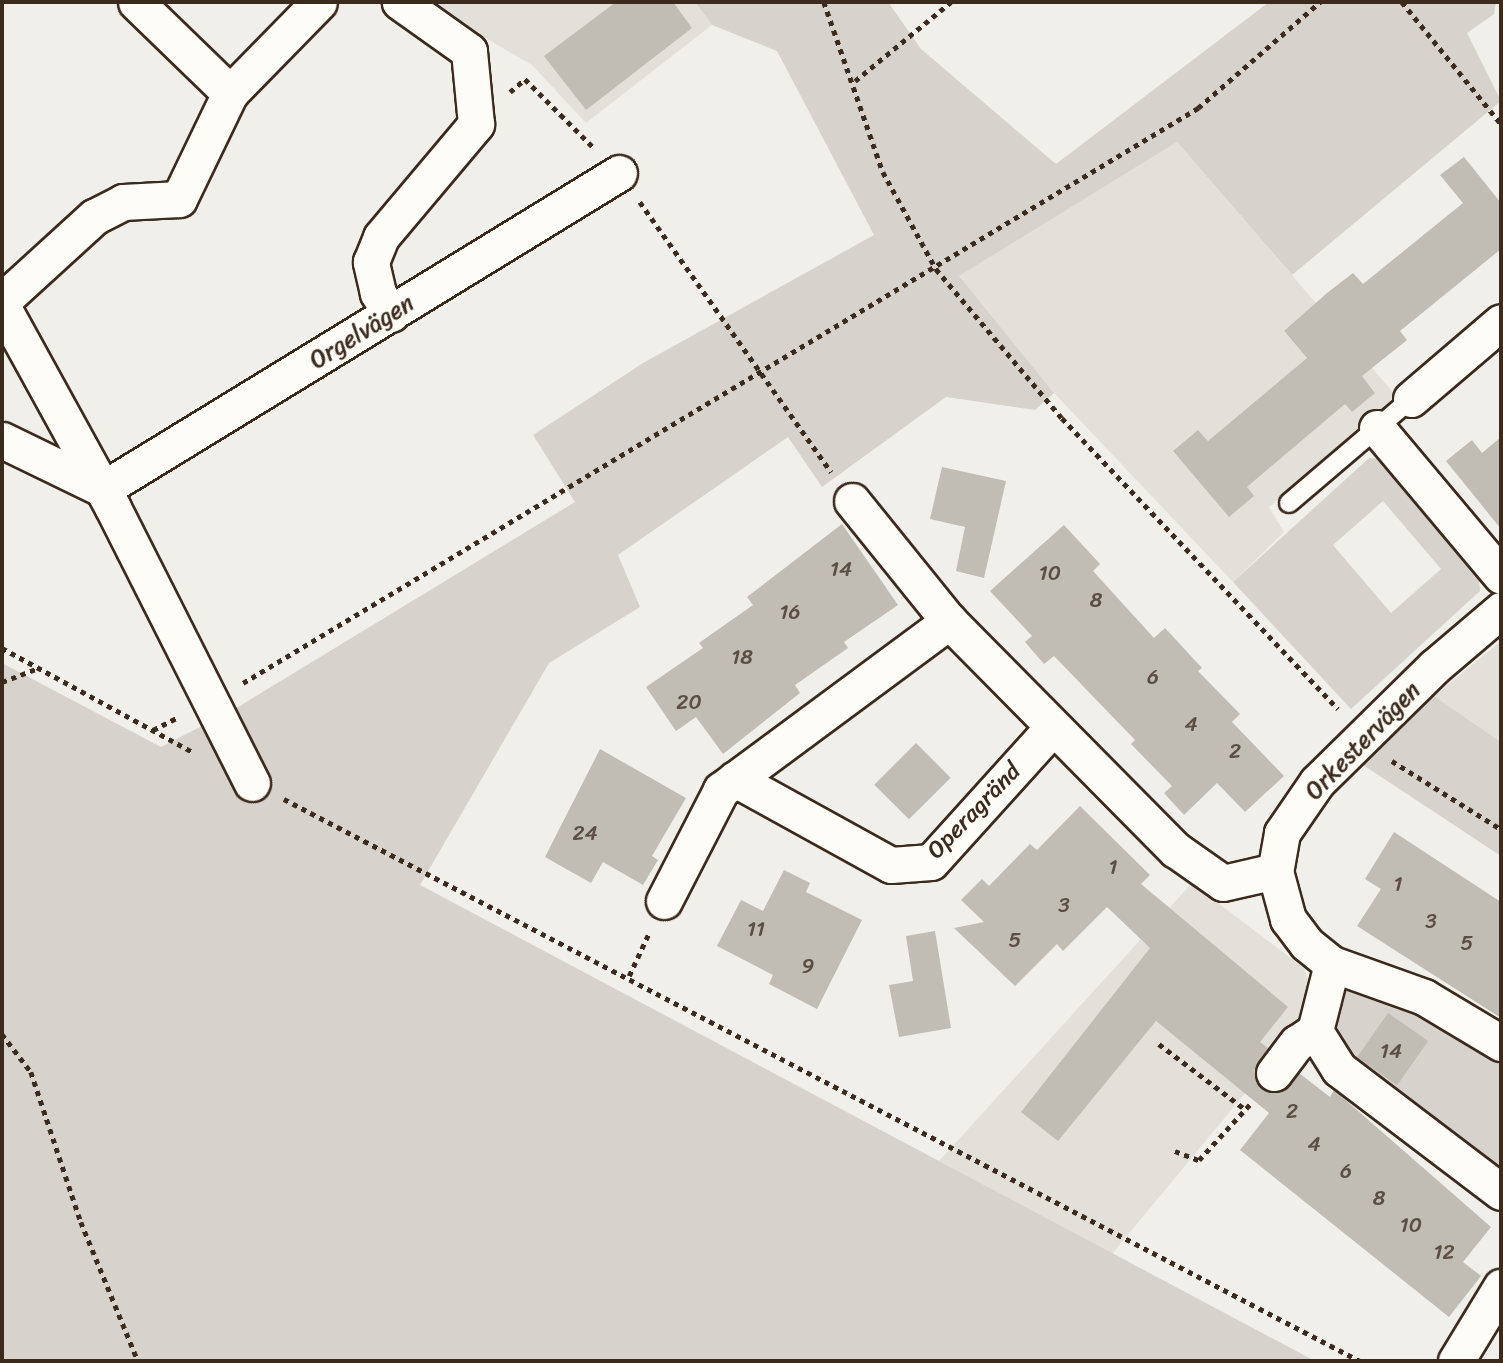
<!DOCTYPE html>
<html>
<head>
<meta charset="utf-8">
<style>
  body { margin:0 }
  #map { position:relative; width:1503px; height:1363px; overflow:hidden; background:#f1efea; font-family:Sriracha,sans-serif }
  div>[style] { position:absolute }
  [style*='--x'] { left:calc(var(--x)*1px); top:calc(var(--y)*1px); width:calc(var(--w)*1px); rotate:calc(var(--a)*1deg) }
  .built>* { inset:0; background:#e3e0da }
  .green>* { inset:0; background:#d7d2cc }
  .building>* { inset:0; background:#c1bcb4; transform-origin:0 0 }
  .path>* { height:4.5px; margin-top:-2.25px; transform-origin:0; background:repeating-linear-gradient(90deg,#3b2a1e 0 5px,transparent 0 10px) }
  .roads { filter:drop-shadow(2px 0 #3b2a1e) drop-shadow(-2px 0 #3b2a1e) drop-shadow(0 2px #3b2a1e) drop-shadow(0 -2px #3b2a1e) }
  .service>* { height:18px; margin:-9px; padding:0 9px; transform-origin:9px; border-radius:9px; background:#fdfcf7 }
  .minor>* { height:35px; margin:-17.5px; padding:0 17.5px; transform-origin:17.5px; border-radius:17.5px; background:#fdfcf7 }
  span { translate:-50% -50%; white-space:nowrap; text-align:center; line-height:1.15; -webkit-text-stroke:6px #fdfcf7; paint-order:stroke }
  .number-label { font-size:21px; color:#5c4e44 }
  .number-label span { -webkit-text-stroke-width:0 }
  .street-label { font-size:24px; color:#3b2a1e }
  .frame { position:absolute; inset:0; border:4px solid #3b2a1e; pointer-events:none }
</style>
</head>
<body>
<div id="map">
  <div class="built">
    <i style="clip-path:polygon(424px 2px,695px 2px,712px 25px,586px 123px,532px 65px)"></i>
    <i style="clip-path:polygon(evenodd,1177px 142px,1397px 397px,1269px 507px,1284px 532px,1233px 582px,1054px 393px,958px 276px,1177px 142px,1307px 312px,1375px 392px,1352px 412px,1345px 404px,1247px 487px,1229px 516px,1173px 451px,1198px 430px,1208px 441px,1307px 358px,1284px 332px,1307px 312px)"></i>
    <i style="clip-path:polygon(1501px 641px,1501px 742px,1434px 696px)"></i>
    <i style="clip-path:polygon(1192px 883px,1305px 969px,1310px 994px,1304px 1022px,1112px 1254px,939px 1161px)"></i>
  </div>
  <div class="green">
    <i style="clip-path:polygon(695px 2px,888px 2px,921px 49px,1056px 164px,1269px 2px,1496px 2px,1494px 14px,1467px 33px,1501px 101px,1292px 275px,1177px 142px,959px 276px,1054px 393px,1035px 410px,946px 397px,822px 487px,788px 437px,618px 555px,640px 607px,549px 663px,420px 885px,1315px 1361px,2px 1361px,2px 663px,161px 747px,233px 710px,575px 502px,533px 435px,643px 363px,874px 235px,777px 51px,712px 25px)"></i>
    <i style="clip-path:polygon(evenodd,1369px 458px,1390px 459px,1477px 560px,1480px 591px,1351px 709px,1233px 582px,1369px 458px,1383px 501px,1441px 569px,1391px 613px,1333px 545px,1383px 501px)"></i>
    <i style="clip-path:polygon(1434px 696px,1501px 742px,1501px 856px,1363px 765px)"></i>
    <i style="clip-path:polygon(1343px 975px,1424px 1011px,1501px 1064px,1501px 1174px,1346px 1063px,1332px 1005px)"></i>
  </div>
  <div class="building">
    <i style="clip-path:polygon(616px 2px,673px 2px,692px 28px,586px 110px,544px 56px)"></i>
    <i style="clip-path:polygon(1464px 157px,1501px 203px,1501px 249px,1400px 331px,1407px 340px,1362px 376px,1375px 393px,1352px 412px,1345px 404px,1247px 487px,1254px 496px,1229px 517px,1173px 451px,1198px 430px,1208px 441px,1307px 358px,1284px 331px,1327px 293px,1353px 273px,1363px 284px,1463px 203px,1440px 175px)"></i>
    <i style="clip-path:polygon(1501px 437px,1501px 529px,1446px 461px,1472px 440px,1482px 453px)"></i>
    <i style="clip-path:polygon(942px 467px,1006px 481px,984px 578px,956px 571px,965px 527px,930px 519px)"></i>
    <i style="clip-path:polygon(842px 524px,898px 605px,844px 642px,848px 648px,795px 685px,800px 693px,723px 754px,696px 717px,676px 731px,646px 687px,703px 648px,699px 643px,753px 605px,747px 597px)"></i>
    <i style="clip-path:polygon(1064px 525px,1100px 564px,1093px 571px,1154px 638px,1165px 628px,1202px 668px,1198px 671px,1240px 714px,1232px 722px,1284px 776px,1245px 812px,1217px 783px,1184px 815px,1164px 793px,1172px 786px,1131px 744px,1135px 740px,1054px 656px,1044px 664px,1025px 642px,1032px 636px,990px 591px)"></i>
    <i style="left:916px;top:743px;width:49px;height:59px;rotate:45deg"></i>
    <i style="clip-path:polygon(600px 749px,686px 798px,652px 856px,658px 860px,643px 885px,603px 862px,591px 883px,545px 857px)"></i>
    <i style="clip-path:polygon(1080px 806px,1150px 875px,1141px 884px,1288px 1007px,1260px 1042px,1268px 1048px,1254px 1070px,1261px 1088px,1281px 1092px,1299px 1073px,1330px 1097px,1334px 1090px,1491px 1227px,1463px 1262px,1481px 1276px,1449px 1317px,1240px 1150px,1269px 1113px,1156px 1021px,1058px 1141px,1021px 1112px,1150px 948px,1107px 907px,1063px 951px,1057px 944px,1015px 986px,954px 928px,984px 922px,961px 900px,982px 879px,989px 886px,1030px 844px,1037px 850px)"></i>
    <i style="clip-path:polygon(1394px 832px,1501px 902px,1501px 1018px,1357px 926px,1381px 889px,1365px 879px)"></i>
    <i style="clip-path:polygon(784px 870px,810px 883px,806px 892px,862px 920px,817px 1009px,769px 984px,773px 975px,717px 946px,741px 900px,763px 911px)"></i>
    <i style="clip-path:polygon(935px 931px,951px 1028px,899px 1037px,889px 985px,913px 981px,906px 936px)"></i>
    <i style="left:1388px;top:1013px;width:49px;height:54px;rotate:35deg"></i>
  </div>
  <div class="path">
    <i style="--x:824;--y:2;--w:180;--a:70.9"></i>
    <i style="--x:883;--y:172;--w:111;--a:61.3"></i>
    <i style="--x:936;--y:269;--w:195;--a:49.8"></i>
    <i style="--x:1062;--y:418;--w:401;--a:46.5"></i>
    <i style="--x:1402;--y:2;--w:157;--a:50.9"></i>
    <i style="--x:855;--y:81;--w:124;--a:-39.5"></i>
    <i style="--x:510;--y:92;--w:20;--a:-41"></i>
    <i style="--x:525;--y:79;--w:96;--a:45"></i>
    <i style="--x:640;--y:202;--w:331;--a:54.7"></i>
    <i style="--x:2;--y:648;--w:217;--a:28.6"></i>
    <i style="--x:2;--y:682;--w:39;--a:-21"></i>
    <i style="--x:243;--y:683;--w:1115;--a:-31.05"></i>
    <i style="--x:1198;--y:108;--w:162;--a:-41"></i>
    <i style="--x:153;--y:730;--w:29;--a:-27"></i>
    <i style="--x:1392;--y:761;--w:128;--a:32"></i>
    <i style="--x:284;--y:799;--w:1214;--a:27.58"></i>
    <i style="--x:629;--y:976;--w:47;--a:-65.1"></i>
    <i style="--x:2;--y:1034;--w:48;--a:52.7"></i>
    <i style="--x:31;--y:1072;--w:158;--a:71.6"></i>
    <i style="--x:81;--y:1222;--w:150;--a:67.7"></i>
    <i style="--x:1159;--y:1044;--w:109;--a:37.2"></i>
    <i style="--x:1175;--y:1151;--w:26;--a:21"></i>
    <i style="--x:1199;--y:1160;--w:79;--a:-47.6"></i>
  </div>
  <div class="roads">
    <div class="service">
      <i style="--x:1289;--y:503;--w:160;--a:-40.4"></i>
    </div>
    <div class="minor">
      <i style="--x:136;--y:2;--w:131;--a:44.1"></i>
      <i style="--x:2;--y:301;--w:125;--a:-42.4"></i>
      <i style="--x:94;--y:217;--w:33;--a:-27"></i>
      <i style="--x:123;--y:202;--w:56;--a:-3.1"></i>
      <i style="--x:179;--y:199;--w:118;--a:-64.3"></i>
      <i style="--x:230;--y:93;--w:127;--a:-45.6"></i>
      <i style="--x:2;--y:306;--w:230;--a:61.2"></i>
      <i style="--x:113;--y:508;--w:308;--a:63.2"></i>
      <i style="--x:391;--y:314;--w:25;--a:-122"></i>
      <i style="--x:378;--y:293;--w:32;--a:-103"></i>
      <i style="--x:371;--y:262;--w:27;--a:-68"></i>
      <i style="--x:381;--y:237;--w:148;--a:-49.9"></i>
      <i style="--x:476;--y:124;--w:73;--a:-95.5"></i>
      <i style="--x:469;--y:51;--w:85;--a:-144.6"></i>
      <i style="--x:1411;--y:399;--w:118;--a:-40.5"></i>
      <i style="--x:1377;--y:428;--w:193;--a:50"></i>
      <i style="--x:2;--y:440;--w:112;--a:25.9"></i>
      <i style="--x:103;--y:489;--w:605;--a:-31.48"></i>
      <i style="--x:852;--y:501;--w:154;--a:51.1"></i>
      <i style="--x:949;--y:621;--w:322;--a:45.3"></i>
      <i style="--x:1176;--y:850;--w:57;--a:35.1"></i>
      <i style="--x:1223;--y:883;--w:53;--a:-13"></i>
      <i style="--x:1501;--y:610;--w:88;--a:139.6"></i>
      <i style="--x:1434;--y:667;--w:164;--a:135.5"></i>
      <i style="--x:1317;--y:782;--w:62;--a:124.5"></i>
      <i style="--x:1282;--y:833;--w:39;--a:100"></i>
      <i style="--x:1275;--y:871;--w:50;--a:74.8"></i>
      <i style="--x:1288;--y:919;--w:31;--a:53"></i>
      <i style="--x:1307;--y:944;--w:32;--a:39"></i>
      <i style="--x:1332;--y:964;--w:98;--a:19.7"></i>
      <i style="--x:1424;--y:997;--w:90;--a:30.9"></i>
      <i style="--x:735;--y:779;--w:178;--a:28.9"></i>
      <i style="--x:891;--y:865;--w:40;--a:-4.3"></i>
      <i style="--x:931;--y:862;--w:181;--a:-47.9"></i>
      <i style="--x:664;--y:901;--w:125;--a:-62.8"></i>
      <i style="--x:721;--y:790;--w:284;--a:-36.5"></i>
      <i style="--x:1315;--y:1031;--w:45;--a:57.7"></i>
      <i style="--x:1339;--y:1069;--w:203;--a:37.2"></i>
      <i style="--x:1274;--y:1073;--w:38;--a:-53"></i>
      <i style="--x:1297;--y:1043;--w:22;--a:-34"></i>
      <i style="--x:1315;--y:1031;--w:69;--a:-75.8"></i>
      <i style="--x:1456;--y:1361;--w:87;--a:-58.7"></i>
    </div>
  </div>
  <div class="number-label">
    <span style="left:841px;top:569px">14</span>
    <span style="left:1050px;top:573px">10</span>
    <span style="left:1096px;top:600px">8</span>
    <span style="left:790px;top:612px">16</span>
    <span style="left:742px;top:657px">18</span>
    <span style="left:1153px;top:677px">6</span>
    <span style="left:689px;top:702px">20</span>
    <span style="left:1191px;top:724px">4</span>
    <span style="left:1235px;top:751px">2</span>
    <span style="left:585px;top:833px">24</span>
    <span style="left:1113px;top:867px">1</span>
    <span style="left:1398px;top:884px">1</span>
    <span style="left:1064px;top:905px">3</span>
    <span style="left:1431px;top:921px">3</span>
    <span style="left:756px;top:929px">11</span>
    <span style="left:1015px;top:940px">5</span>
    <span style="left:1467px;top:943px">5</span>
    <span style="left:808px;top:966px">9</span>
    <span style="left:1391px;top:1051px">14</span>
    <span style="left:1292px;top:1111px">2</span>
    <span style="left:1314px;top:1144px">4</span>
    <span style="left:1346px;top:1171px">6</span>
    <span style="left:1379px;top:1198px">8</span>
    <span style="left:1411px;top:1225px">10</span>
    <span style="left:1444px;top:1252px">12</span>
  </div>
  <div class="street-label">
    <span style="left:362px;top:332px;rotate:-32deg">Orgelvägen</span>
    <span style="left:1363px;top:741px;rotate:-46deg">Orkestervägen</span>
    <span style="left:974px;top:811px;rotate:-46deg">Operagränd</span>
  </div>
  <div class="frame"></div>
</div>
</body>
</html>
